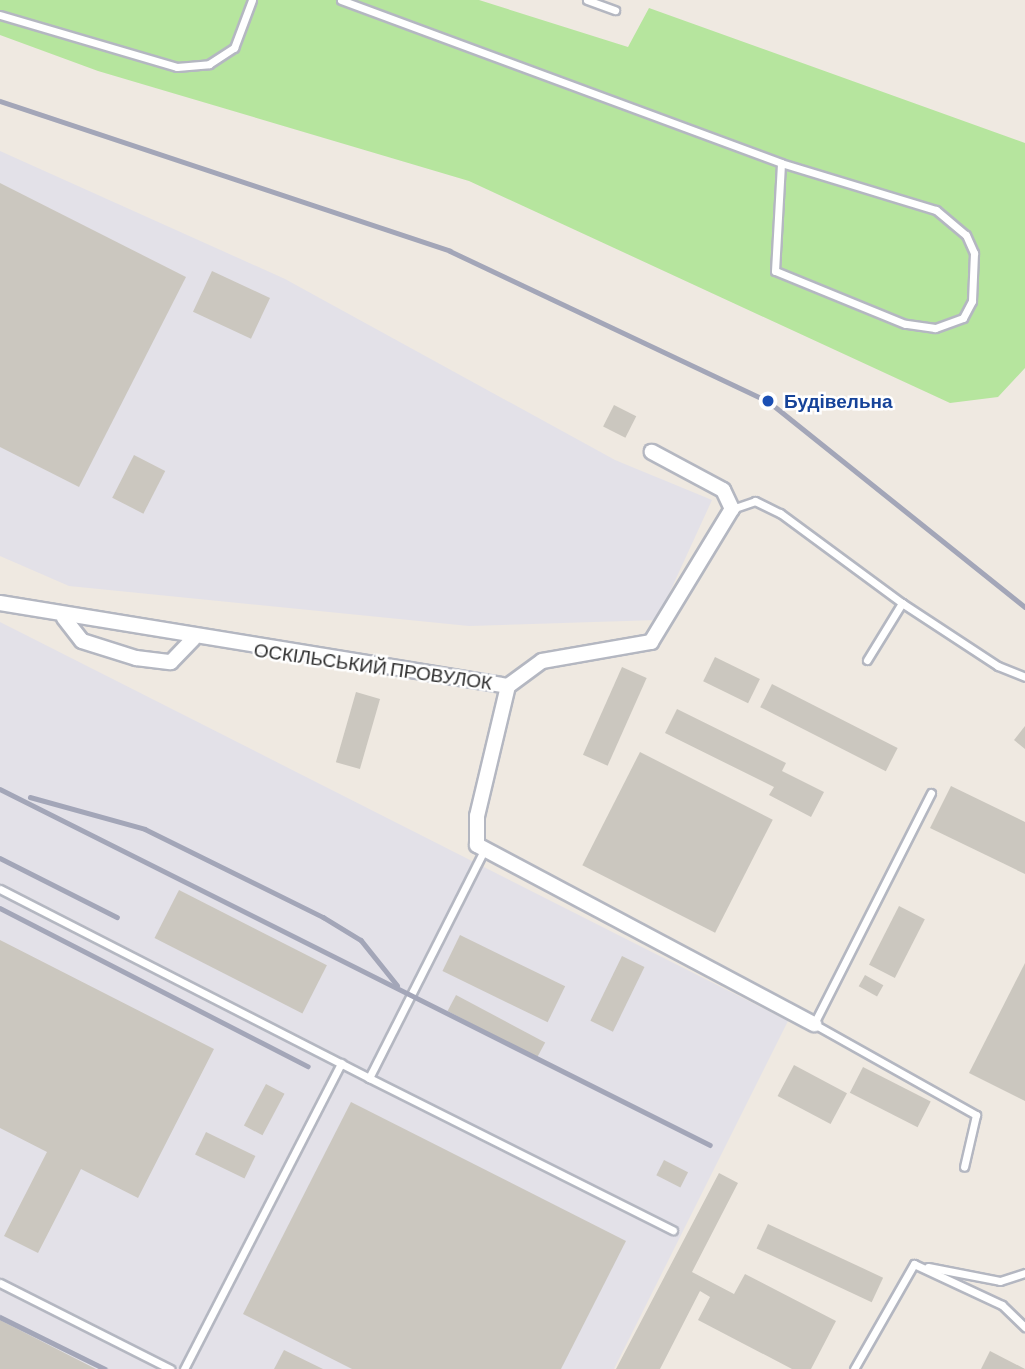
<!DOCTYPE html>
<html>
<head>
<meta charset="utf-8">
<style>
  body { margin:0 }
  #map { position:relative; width:1025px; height:1369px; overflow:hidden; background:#efe9e1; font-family:Barlow,sans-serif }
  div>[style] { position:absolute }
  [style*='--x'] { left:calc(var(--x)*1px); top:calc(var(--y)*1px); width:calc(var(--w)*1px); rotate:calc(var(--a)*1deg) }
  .industrial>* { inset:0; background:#e3e1e8 }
  .green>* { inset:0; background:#b6e59e }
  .building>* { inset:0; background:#cbc7bf; transform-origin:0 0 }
  .roads { filter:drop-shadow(2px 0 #b4b7c1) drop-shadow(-2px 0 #b4b7c1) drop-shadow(0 2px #b4b7c1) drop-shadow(0 -2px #b4b7c1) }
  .lane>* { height:7px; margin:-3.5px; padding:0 3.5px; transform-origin:3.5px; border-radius:3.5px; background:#fff }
  .street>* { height:14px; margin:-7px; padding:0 7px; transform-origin:7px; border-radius:7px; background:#fff }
  .rail>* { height:4.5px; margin:-2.25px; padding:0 2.25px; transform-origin:2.25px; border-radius:2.25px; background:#a3a6b8 }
  .dots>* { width:19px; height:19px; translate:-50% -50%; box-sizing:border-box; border:4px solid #fff; border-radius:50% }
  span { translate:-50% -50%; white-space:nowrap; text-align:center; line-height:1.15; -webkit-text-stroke:5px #fff; paint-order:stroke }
  .transit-label { font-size:19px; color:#164399; font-weight:700 }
  .left { translate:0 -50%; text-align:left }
  .street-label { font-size:19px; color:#2e2e2e }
</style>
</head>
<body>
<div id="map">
  <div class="industrial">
    <i style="clip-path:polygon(0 151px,285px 279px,615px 460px,712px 500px,657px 620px,469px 626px,69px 586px,0 556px)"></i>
    <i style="clip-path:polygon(0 622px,788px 1021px,614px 1369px,0 1369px)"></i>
  </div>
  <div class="green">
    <i style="clip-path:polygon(0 0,479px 0,628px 47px,649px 8px,1025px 143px,1025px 368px,998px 397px,950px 403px,469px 181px,98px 71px,0 35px)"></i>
  </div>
  <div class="building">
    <i style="clip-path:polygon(0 183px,186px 277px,79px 487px,0 447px)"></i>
    <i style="left:212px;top:271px;width:64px;height:45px;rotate:25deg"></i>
    <i style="left:614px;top:405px;width:25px;height:24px;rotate:27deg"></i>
    <i style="left:134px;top:455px;width:35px;height:48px;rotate:27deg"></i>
    <i style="left:715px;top:657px;width:50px;height:27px;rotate:26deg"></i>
    <i style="left:622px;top:667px;width:27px;height:96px;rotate:24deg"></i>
    <i style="left:772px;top:684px;width:141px;height:26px;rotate:27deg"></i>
    <i style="left:356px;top:692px;width:25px;height:73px;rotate:16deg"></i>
    <i style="clip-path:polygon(677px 709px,786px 763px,782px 771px,824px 792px,811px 817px,769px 795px,774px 787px,665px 733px)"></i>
    <i style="clip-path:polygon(1025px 726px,1025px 749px,1014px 740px)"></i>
    <i style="left:640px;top:752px;width:149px;height:127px;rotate:27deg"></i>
    <i style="clip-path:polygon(951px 786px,1025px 822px,1025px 874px,930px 828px)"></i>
    <i style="left:179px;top:890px;width:166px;height:54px;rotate:27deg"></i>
    <i style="left:899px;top:906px;width:29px;height:66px;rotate:27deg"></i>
    <i style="left:460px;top:935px;width:117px;height:40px;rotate:26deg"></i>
    <i style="clip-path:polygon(0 940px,214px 1049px,138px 1198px,81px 1169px,38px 1253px,4px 1236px,47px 1152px,0 1128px)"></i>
    <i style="left:622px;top:956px;width:25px;height:72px;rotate:26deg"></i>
    <i style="clip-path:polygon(1025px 963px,1025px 1101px,969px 1073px)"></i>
    <i style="left:865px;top:975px;width:21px;height:13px;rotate:29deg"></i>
    <i style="left:456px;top:995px;width:101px;height:18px;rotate:28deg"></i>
    <i style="left:794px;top:1065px;width:60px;height:35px;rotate:28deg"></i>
    <i style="left:863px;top:1067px;width:76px;height:29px;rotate:27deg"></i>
    <i style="left:266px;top:1084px;width:21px;height:47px;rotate:28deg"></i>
    <i style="clip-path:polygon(351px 1102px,626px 1241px,561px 1369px,352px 1369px,243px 1314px)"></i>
    <i style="left:206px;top:1132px;width:55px;height:25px;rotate:26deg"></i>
    <i style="left:664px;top:1160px;width:27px;height:17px;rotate:27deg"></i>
    <i style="clip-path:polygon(719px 1173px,738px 1183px,692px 1272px,734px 1294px,745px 1274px,836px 1321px,811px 1369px,792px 1369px,698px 1320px,710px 1297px,700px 1291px,660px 1369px,616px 1369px)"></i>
    <i style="left:768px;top:1224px;width:127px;height:27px;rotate:25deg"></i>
    <i style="clip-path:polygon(0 1320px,96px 1369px,0 1369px)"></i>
    <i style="clip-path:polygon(284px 1350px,323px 1369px,274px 1369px)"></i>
    <i style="clip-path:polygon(990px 1351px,1025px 1369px,981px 1369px)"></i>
  </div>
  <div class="roads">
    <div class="lane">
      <i style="--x:341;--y:0;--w:469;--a:20.3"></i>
      <i style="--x:781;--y:163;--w:162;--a:16.9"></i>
      <i style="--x:936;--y:210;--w:39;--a:40"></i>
      <i style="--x:966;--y:235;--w:20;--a:66"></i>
      <i style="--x:974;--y:253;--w:48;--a:92.4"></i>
      <i style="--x:972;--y:301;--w:19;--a:118"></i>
      <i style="--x:963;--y:318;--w:30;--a:160"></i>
      <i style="--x:935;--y:328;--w:30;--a:-172"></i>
      <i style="--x:905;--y:324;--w:140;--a:-157.8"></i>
      <i style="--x:775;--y:271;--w:108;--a:-86.8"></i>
      <i style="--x:587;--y:0;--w:30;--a:20"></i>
      <i style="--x:0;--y:15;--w:184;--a:16.4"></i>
      <i style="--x:177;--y:67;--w:32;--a:-5"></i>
      <i style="--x:209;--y:64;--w:30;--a:-33"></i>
      <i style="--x:234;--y:48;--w:51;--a:-69.4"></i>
      <i style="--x:732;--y:509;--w:24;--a:-19"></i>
      <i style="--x:755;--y:501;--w:28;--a:26"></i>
      <i style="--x:780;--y:513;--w:152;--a:36.4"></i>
      <i style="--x:902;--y:603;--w:115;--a:33.3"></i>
      <i style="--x:998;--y:666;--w:29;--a:22"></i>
      <i style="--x:867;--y:660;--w:67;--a:-58.4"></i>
      <i style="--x:931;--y:793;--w:259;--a:116.9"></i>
      <i style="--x:814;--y:1024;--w:186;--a:29.3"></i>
      <i style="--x:976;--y:1115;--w:53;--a:103"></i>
      <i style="--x:0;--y:889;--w:415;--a:27.1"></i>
      <i style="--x:369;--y:1078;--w:255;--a:-63.2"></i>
      <i style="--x:369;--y:1078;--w:340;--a:26.6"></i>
      <i style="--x:928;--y:1267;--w:73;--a:11"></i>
      <i style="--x:1000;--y:1281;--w:26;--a:-18"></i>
      <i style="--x:0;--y:1283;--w:191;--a:26.8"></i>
      <i style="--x:184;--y:1369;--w:344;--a:-62.8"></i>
      <i style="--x:854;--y:1369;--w:121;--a:-60.3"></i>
      <i style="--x:914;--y:1264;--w:97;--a:25"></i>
      <i style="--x:1002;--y:1305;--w:32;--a:44"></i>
    </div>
    <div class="street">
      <i style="--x:0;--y:603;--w:515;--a:9.28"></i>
      <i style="--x:508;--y:686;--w:42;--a:-36.3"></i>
      <i style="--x:542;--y:661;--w:111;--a:-9.9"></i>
      <i style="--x:651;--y:642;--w:156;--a:-58.7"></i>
      <i style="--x:732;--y:509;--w:21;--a:-115"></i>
      <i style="--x:723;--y:490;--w:81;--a:-151.8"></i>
      <i style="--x:64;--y:618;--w:29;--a:52"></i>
      <i style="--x:82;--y:641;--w:57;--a:17.5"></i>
      <i style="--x:136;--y:658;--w:35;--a:7"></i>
      <i style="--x:171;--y:662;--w:32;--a:-46"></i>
      <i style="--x:508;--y:686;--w:134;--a:103.4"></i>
      <i style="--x:477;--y:816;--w:29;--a:90"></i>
      <i style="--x:477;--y:845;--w:382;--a:28"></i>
    </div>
  </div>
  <div class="rail">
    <i style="--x:0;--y:101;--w:474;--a:18.4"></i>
    <i style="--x:450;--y:251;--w:352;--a:25.3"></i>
    <i style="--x:768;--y:401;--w:329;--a:38.7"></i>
    <i style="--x:0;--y:789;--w:794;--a:26.63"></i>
    <i style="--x:30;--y:797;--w:119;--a:15.5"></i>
    <i style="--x:145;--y:829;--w:199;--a:26.3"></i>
    <i style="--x:323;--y:917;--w:44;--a:31.2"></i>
    <i style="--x:361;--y:940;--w:58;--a:51.3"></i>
    <i style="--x:0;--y:858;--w:131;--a:26.8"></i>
    <i style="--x:0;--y:908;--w:346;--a:27.2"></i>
    <i style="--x:0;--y:1317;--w:117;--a:26.3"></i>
  </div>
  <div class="dots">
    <i style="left:768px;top:401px;background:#1a4fb4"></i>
  </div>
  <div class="transit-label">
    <span class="left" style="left:784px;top:401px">Будівельна</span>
  </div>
  <div class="street-label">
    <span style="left:373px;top:666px;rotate:8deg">ОСКІЛЬСЬКИЙ ПРОВУЛОК</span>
  </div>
</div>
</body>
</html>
